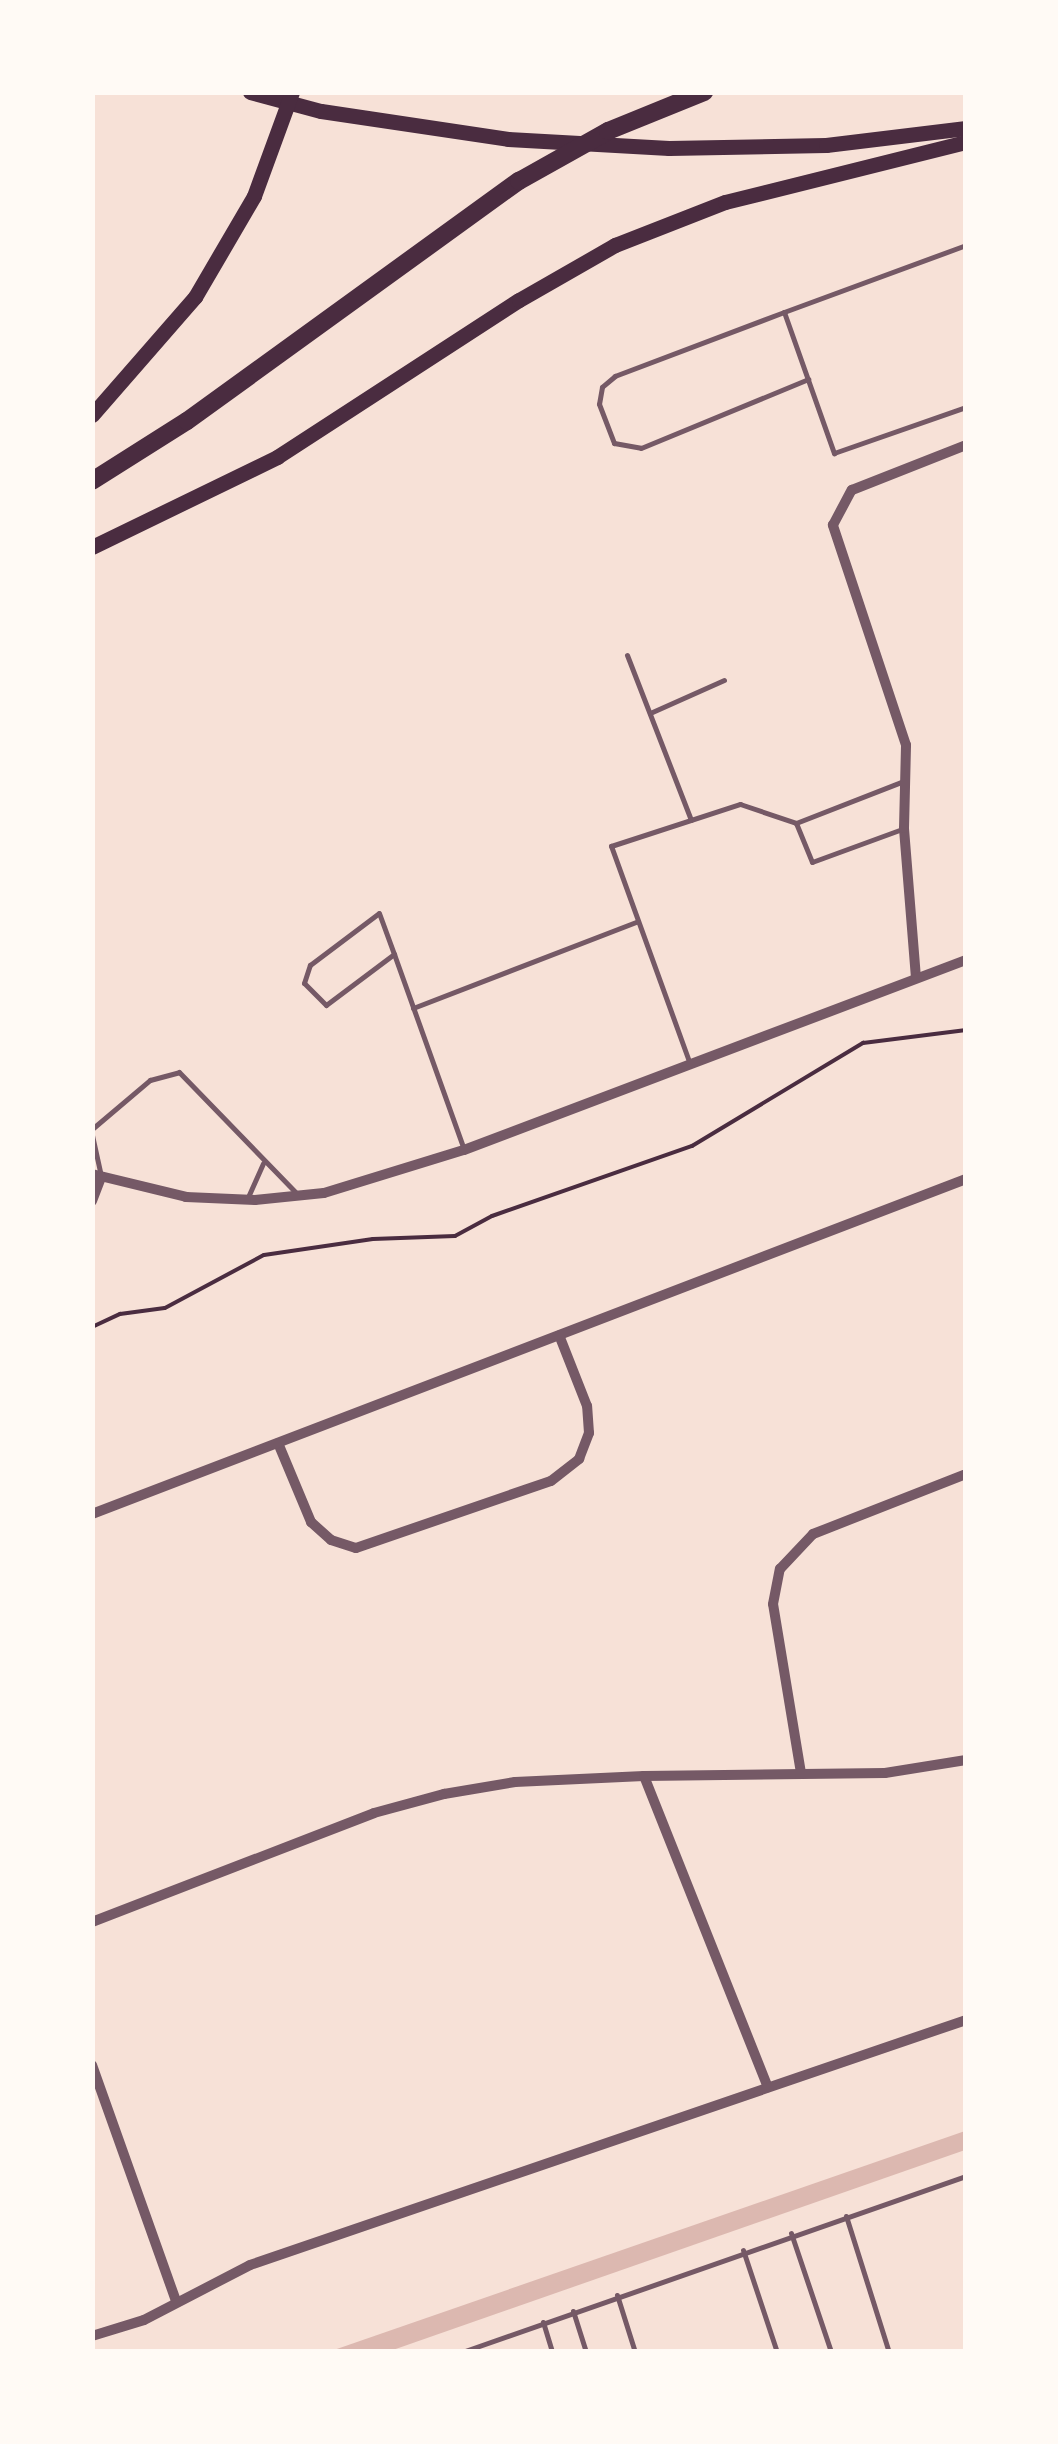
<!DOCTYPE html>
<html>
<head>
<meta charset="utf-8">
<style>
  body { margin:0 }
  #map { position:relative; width:1058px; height:2444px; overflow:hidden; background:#f7e1d7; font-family:"Noto Sans",sans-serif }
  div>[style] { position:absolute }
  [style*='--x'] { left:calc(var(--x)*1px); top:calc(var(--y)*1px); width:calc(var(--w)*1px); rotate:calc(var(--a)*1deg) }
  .water>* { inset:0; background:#dcb8b0 }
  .path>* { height:4px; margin:-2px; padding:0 2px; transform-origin:2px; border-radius:2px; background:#4a2c40 }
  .service>* { height:5px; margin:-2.5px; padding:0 2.5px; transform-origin:2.5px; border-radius:2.5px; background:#755966 }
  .minor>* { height:10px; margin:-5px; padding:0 5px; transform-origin:5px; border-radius:5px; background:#755966 }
  .primary>* { height:15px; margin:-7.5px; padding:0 7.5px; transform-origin:7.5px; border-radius:7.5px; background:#4a2c40 }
  .motorway>* { height:18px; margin:-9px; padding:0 9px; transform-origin:9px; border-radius:9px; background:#4a2c40 }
  span { translate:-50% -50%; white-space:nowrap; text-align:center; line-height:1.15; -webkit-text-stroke:10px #fffaf5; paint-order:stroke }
  .frame { position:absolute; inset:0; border:95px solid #fffaf5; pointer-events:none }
</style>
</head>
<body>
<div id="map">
  <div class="water">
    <i style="clip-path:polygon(965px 2131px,965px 2150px,390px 2351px,331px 2351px)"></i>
  </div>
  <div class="path">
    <i style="--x:92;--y:1327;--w:31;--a:-25"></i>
    <i style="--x:120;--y:1314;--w:45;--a:-7.6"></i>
    <i style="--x:165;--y:1308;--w:112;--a:-28.2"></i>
    <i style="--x:264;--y:1255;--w:110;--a:-8.4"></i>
    <i style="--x:373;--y:1239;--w:82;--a:-2.1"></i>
    <i style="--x:455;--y:1236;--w:42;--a:-28.4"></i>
    <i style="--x:492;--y:1216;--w:212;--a:-19.3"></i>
    <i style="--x:692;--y:1146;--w:200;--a:-31.1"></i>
    <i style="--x:863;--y:1043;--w:104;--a:-7.2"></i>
  </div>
  <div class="service">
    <i style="--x:966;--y:245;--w:194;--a:159.8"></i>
    <i style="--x:784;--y:312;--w:150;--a:70.5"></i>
    <i style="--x:834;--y:453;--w:140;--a:-19.2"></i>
    <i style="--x:784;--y:312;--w:181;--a:159.3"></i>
    <i style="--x:615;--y:376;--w:17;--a:140"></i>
    <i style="--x:602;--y:387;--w:17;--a:100"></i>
    <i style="--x:599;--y:404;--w:42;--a:69"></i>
    <i style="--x:614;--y:443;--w:27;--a:10"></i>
    <i style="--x:641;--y:448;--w:181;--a:-22.4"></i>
    <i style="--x:627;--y:655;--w:177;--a:68.8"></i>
    <i style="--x:650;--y:713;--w:81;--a:-24"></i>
    <i style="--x:796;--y:823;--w:42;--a:67.7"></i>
    <i style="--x:812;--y:862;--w:96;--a:-20.1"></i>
    <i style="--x:394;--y:954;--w:85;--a:143.1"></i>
    <i style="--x:326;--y:1005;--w:31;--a:-135"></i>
    <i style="--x:304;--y:983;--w:19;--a:-72"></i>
    <i style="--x:310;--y:965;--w:86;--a:-37"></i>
    <i style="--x:379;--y:913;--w:44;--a:69.9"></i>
    <i style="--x:394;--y:954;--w:208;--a:70.3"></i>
    <i style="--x:413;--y:1008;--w:241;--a:-21.1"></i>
    <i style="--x:690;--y:1064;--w:232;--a:-109.9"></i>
    <i style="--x:611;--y:846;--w:136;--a:-18"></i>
    <i style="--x:740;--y:804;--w:59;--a:18.7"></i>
    <i style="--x:796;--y:823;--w:116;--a:-21.3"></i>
    <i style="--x:92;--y:1129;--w:76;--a:-40.2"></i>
    <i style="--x:150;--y:1080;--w:30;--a:-15"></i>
    <i style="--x:179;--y:1072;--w:171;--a:45.9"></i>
    <i style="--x:92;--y:1135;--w:42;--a:77.6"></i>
    <i style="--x:248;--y:1197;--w:37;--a:-66"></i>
    <i style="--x:846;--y:2216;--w:143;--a:72.5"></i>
    <i style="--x:791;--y:2233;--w:126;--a:71.4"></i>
    <i style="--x:743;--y:2250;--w:108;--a:71.6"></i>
    <i style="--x:617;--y:2295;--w:60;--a:72.5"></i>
    <i style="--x:573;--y:2311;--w:43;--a:72.4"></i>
    <i style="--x:543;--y:2322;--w:31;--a:73"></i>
    <i style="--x:462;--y:2352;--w:534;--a:-19.25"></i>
  </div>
  <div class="minor">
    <i style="--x:916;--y:978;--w:150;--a:-94.6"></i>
    <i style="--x:904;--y:828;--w:83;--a:-88.6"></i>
    <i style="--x:906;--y:745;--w:232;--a:-108.4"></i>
    <i style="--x:833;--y:525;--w:40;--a:-62"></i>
    <i style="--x:852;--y:490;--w:123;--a:-21.5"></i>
    <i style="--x:92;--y:1174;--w:97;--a:13.7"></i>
    <i style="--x:186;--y:1197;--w:69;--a:2.5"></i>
    <i style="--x:255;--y:1200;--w:69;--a:-5.8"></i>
    <i style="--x:324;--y:1193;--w:146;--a:-17.1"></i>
    <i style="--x:464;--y:1150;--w:537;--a:-20.73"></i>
    <i style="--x:92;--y:1201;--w:26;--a:-69"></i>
    <i style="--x:278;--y:1443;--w:86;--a:67.3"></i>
    <i style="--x:311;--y:1522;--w:27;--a:42"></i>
    <i style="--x:331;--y:1540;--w:26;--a:18"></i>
    <i style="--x:356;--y:1548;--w:206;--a:-19"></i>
    <i style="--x:551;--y:1481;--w:36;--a:-38"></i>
    <i style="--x:579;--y:1459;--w:28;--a:-69"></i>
    <i style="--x:589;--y:1433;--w:27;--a:-94"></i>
    <i style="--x:587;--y:1406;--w:76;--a:-111.5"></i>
    <i style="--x:92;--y:1514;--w:936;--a:-20.97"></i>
    <i style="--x:801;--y:1773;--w:171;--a:-99.4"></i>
    <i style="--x:773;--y:1604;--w:36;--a:-79"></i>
    <i style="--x:780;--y:1569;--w:48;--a:-46.7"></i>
    <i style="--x:813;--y:1534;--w:164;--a:-21.4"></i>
    <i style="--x:644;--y:1776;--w:335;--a:68.3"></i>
    <i style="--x:92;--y:1922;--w:302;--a:-21.1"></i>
    <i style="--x:374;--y:1813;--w:73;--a:-15.2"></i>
    <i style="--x:444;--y:1794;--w:72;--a:-9.6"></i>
    <i style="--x:515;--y:1782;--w:129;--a:-2.7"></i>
    <i style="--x:644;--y:1776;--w:241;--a:-0.7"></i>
    <i style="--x:885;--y:1773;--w:82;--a:-9.1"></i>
    <i style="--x:92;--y:2065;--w:251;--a:70.4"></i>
    <i style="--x:92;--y:2336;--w:54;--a:-17.1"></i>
    <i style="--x:144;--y:2320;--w:119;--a:-27.4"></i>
    <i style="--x:250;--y:2265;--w:757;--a:-18.89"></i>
  </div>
  <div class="primary">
    <i style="--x:250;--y:92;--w:73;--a:15"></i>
    <i style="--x:321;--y:111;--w:189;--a:8.5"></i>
    <i style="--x:508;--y:139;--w:161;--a:3.2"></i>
    <i style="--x:669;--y:148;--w:157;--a:-1.1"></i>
    <i style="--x:826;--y:145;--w:141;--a:-6.9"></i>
    <i style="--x:92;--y:415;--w:157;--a:-48.9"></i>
    <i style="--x:195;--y:297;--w:117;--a:-59.7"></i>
    <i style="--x:254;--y:196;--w:111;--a:-69.9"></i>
    <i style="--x:92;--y:547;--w:206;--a:-25.9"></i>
    <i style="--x:277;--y:457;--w:288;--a:-33"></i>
    <i style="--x:519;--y:300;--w:111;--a:-29.8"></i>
    <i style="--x:615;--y:245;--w:118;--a:-21.4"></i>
    <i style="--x:725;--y:202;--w:248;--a:-14"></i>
  </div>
  <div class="motorway">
    <i style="--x:92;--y:481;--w:112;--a:-32.3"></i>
    <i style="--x:187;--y:421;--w:410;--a:-35.9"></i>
    <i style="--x:519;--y:181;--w:102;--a:-29.3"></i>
    <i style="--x:608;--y:131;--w:104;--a:-22.1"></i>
  </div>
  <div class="frame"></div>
</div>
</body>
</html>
